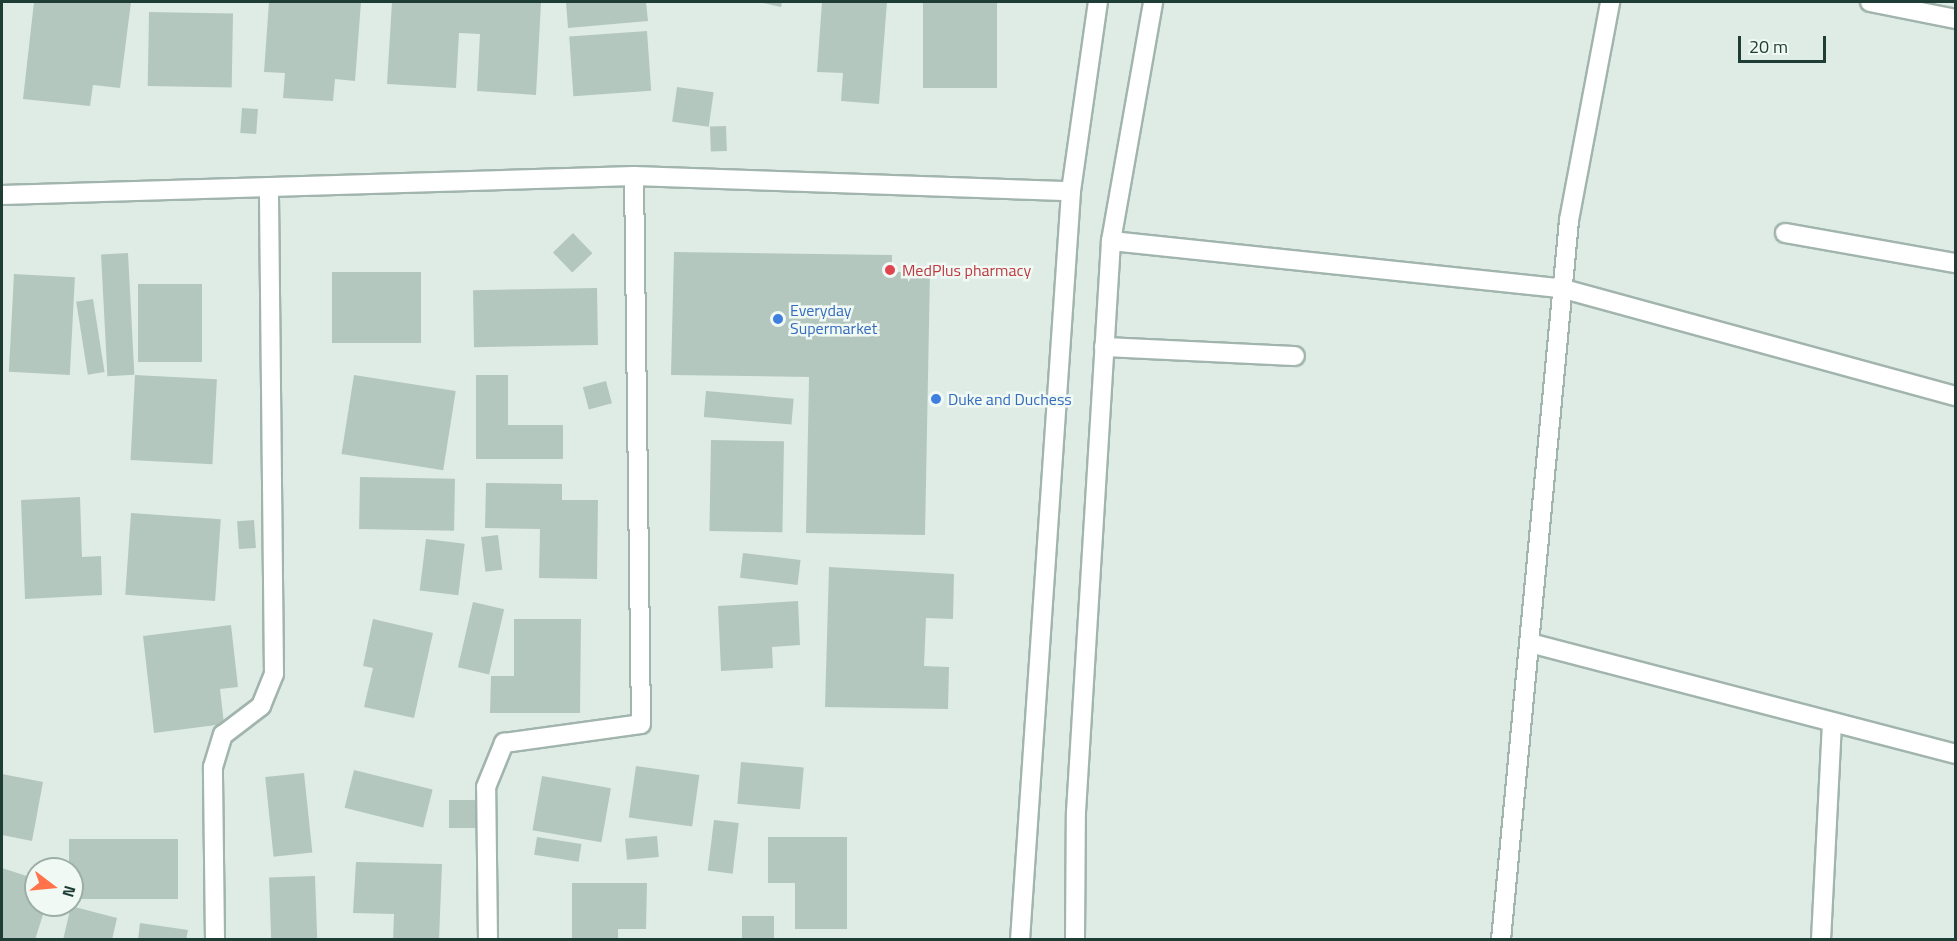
<!DOCTYPE html>
<html>
<head>
<meta charset="utf-8">
<style>
  body { margin:0 }
  #map { position:relative; width:1957px; height:941px; overflow:hidden; background:#dfece6; font-family:"Titillium Web",sans-serif }
  div>[style] { position:absolute }
  [style*='--x'] { left:calc(var(--x)*1px); top:calc(var(--y)*1px); width:calc(var(--w)*1px); rotate:calc(var(--a)*1deg) }
  .building>* { inset:0; background:#b4c7bf; transform-origin:0 0 }
  .roads { filter:drop-shadow(2px 0 #a1b4ad) drop-shadow(-2px 0 #a1b4ad) drop-shadow(0 2px #a1b4ad) drop-shadow(0 -2px #a1b4ad) }
  .service>* { height:18px; margin:-9px; padding:0 9px; transform-origin:9px; border-radius:9px; background:#fff }
  .minor>* { height:18px; margin:-9px; padding:0 9px; transform-origin:9px; border-radius:9px; background:#fff }
  .secondary>* { height:18px; margin:-9px; padding:0 9px; transform-origin:9px; border-radius:9px; background:#fff }
  .dots>* { width:16px; height:16px; translate:-50% -50%; box-sizing:border-box; border:3px solid #f0f9f4; border-radius:50% }
  span { translate:-50% -50%; white-space:nowrap; text-align:center; line-height:1.15; -webkit-text-stroke:5px #f0f9f4; paint-order:stroke }
  .health-label { font-size:16px; color:#be3a42 }
  .left { translate:0 -50%; text-align:left }
  .shop-label { font-size:16px; color:#366cbe }
  .frame { position:absolute; inset:0; border:3px solid #1e3e35; pointer-events:none }
  .north { position:absolute; left:24px; top:857px; width:60px; height:60px; box-sizing:border-box; background:#f0f9f4; border:2px solid #9caea8; border-radius:50%; rotate:106deg; font-size:16px; font-weight:700; line-height:24px; text-align:center; color:#1e3e35 }
  .north::after { content:''; display:block; margin:auto; width:21px; height:27px; background:#ff734b; clip-path:polygon(50% 0,100% 100%,50% 72%,0 100%) }
  .scale { position:absolute; left:1738px; top:36px; width:88px; height:27px; box-sizing:border-box; border:3px solid #1e3e35; border-top:0; padding-left:8px; font-size:18px; line-height:21px; white-space:nowrap; color:#1e3e35; -webkit-text-stroke:4px #f0f9f4; paint-order:stroke }
</style>
</head>
<body>
<div id="map">
  <div class="building">
    <i style="clip-path:polygon(34px 2px,131px 2px,120px 88px,93px 85px,90px 106px,23px 99px)"></i>
    <i style="clip-path:polygon(269px 2px,361px 2px,355px 81px,335px 79px,333px 101px,283px 98px,285px 73px,264px 72px)"></i>
    <i style="clip-path:polygon(392px 2px,541px 3px,536px 95px,477px 91px,480px 34px,459px 33px,456px 88px,387px 84px)"></i>
    <i style="clip-path:polygon(566px 2px,646px 2px,648px 21px,568px 28px)"></i>
    <i style="clip-path:polygon(758px 2px,782px 2px,781px 7px)"></i>
    <i style="clip-path:polygon(822px 2px,887px 2px,879px 104px,841px 101px,843px 73px,817px 72px)"></i>
    <i style="left:923px;top:2px;width:74px;height:86px"></i>
    <i style="left:149px;top:12px;width:84px;height:74px;rotate:1deg"></i>
    <i style="left:647px;top:31px;width:60px;height:78px;rotate:86deg"></i>
    <i style="left:677px;top:87px;width:37px;height:35px;rotate:8deg"></i>
    <i style="left:242px;top:108px;width:16px;height:25px;rotate:4deg"></i>
    <i style="left:726px;top:126px;width:25px;height:16px;rotate:88deg"></i>
    <i style="left:573px;top:233px;width:28px;height:28px;rotate:46deg"></i>
    <i style="clip-path:polygon(674px 252px,892px 255px,892px 272px,930px 272px,925px 535px,806px 533px,809px 377px,671px 375px)"></i>
    <i style="left:128px;top:253px;width:122px;height:27px;rotate:87deg"></i>
    <i style="left:332px;top:272px;width:89px;height:71px"></i>
    <i style="left:14px;top:274px;width:61px;height:98px;rotate:3deg"></i>
    <i style="left:138px;top:284px;width:64px;height:78px"></i>
    <i style="left:597px;top:288px;width:57px;height:124px;rotate:89deg"></i>
    <i style="left:93px;top:299px;width:74px;height:17px;rotate:81deg"></i>
    <i style="left:135px;top:375px;width:82px;height:85px;rotate:3deg"></i>
    <i style="left:354px;top:375px;width:103px;height:80px;rotate:9deg"></i>
    <i style="clip-path:polygon(476px 375px,508px 375px,508px 425px,563px 425px,563px 459px,476px 459px)"></i>
    <i style="left:606px;top:381px;width:23px;height:24px;rotate:75deg"></i>
    <i style="left:706px;top:391px;width:88px;height:26px;rotate:5deg"></i>
    <i style="left:711px;top:440px;width:73px;height:91px;rotate:1deg"></i>
    <i style="left:360px;top:477px;width:95px;height:52px;rotate:1deg"></i>
    <i style="clip-path:polygon(486px 483px,562px 484px,562px 500px,598px 500px,597px 579px,539px 578px,540px 529px,485px 528px)"></i>
    <i style="clip-path:polygon(80px 497px,82px 557px,101px 556px,102px 595px,25px 599px,21px 500px)"></i>
    <i style="left:131px;top:513px;width:90px;height:82px;rotate:4deg"></i>
    <i style="left:254px;top:520px;width:28px;height:17px;rotate:86deg"></i>
    <i style="left:498px;top:535px;width:35px;height:17px;rotate:83deg"></i>
    <i style="left:426px;top:539px;width:39px;height:52px;rotate:7deg"></i>
    <i style="left:743px;top:553px;width:58px;height:25px;rotate:7deg"></i>
    <i style="clip-path:polygon(829px 567px,954px 574px,953px 619px,926px 618px,924px 666px,949px 667px,948px 709px,825px 707px)"></i>
    <i style="clip-path:polygon(798px 601px,800px 645px,772px 647px,773px 668px,721px 671px,718px 606px)"></i>
    <i style="left:473px;top:602px;width:32px;height:67px;rotate:13deg"></i>
    <i style="clip-path:polygon(373px 619px,433px 633px,414px 718px,364px 707px,373px 668px,363px 666px)"></i>
    <i style="clip-path:polygon(514px 619px,581px 619px,580px 713px,490px 713px,491px 676px,514px 676px)"></i>
    <i style="clip-path:polygon(231px 625px,238px 687px,220px 689px,224px 724px,154px 733px,143px 636px)"></i>
    <i style="left:741px;top:762px;width:63px;height:42px;rotate:5deg"></i>
    <i style="left:636px;top:766px;width:64px;height:52px;rotate:8deg"></i>
    <i style="left:354px;top:770px;width:81px;height:39px;rotate:14deg"></i>
    <i style="left:304px;top:773px;width:80px;height:39px;rotate:84deg"></i>
    <i style="clip-path:polygon(2px 774px,43px 782px,32px 841px,2px 835px)"></i>
    <i style="left:542px;top:776px;width:70px;height:55px;rotate:10deg"></i>
    <i style="left:449px;top:800px;width:32px;height:28px"></i>
    <i style="left:714px;top:820px;width:25px;height:51px;rotate:7deg"></i>
    <i style="left:657px;top:836px;width:21px;height:32px;rotate:85deg"></i>
    <i style="left:537px;top:837px;width:45px;height:18px;rotate:9deg"></i>
    <i style="clip-path:polygon(768px 837px,847px 837px,847px 929px,795px 929px,795px 883px,768px 883px)"></i>
    <i style="left:178px;top:839px;width:60px;height:109px;rotate:90deg"></i>
    <i style="clip-path:polygon(356px 862px,442px 864px,439px 940px,393px 940px,394px 914px,353px 913px)"></i>
    <i style="clip-path:polygon(2px 868px,36px 879px,36px 905px,46px 905px,35px 940px,2px 940px)"></i>
    <i style="left:315px;top:876px;width:64px;height:46px;rotate:88deg"></i>
    <i style="clip-path:polygon(572px 883px,647px 883px,646px 929px,618px 929px,618px 940px,572px 940px)"></i>
    <i style="clip-path:polygon(71px 906px,117px 918px,112px 940px,63px 940px)"></i>
    <i style="left:742px;top:916px;width:32px;height:23px"></i>
    <i style="clip-path:polygon(140px 923px,188px 930px,186px 940px,138px 940px)"></i>
  </div>
  <div class="roads">
    <div class="service">
      <i style="--x:1785;--y:233;--w:174;--a:10"></i>
    </div>
    <div class="minor">
      <i style="--x:1870;--y:2;--w:88;--a:11.2"></i>
      <i style="--x:2;--y:195;--w:632;--a:-1.72"></i>
      <i style="--x:634;--y:176;--w:437;--a:2"></i>
      <i style="--x:1111;--y:241;--w:456;--a:6"></i>
      <i style="--x:1564;--y:289;--w:406;--a:15.3"></i>
      <i style="--x:1104;--y:347;--w:191;--a:2.7"></i>
      <i style="--x:1530;--y:643;--w:440;--a:14.6"></i>
      <i style="--x:215;--y:940;--w:173;--a:-90.7"></i>
      <i style="--x:213;--y:767;--w:34;--a:-73"></i>
      <i style="--x:223;--y:735;--w:48;--a:-37.3"></i>
      <i style="--x:261;--y:706;--w:35;--a:-68"></i>
      <i style="--x:274;--y:674;--w:487;--a:-90.6"></i>
      <i style="--x:488;--y:940;--w:153;--a:-90.7"></i>
      <i style="--x:486;--y:787;--w:48;--a:-67.8"></i>
      <i style="--x:504;--y:743;--w:138;--a:-7.9"></i>
      <i style="--x:641;--y:724;--w:548;--a:-90.73"></i>
      <i style="--x:1501;--y:940;--w:723;--a:-84.6"></i>
      <i style="--x:1569;--y:220;--w:222;--a:-79.3"></i>
      <i style="--x:1821;--y:940;--w:218;--a:-87.1"></i>
    </div>
    <div class="secondary">
      <i style="--x:1020;--y:940;--w:751;--a:-86.1"></i>
      <i style="--x:1071;--y:191;--w:191;--a:-81.9"></i>
      <i style="--x:1075;--y:940;--w:128;--a:-89.6"></i>
      <i style="--x:1076;--y:812;--w:572;--a:-86.49"></i>
      <i style="--x:1111;--y:241;--w:243;--a:-80"></i>
    </div>
  </div>
  <div class="dots">
    <i style="left:890px;top:270px;background:#e0444e"></i>
    <i style="left:778px;top:319px;background:#3f7fe0"></i>
    <i style="left:936px;top:399px;background:#3f7fe0"></i>
  </div>
  <div class="health-label">
    <span class="left" style="left:902px;top:270px">MedPlus pharmacy</span>
  </div>
  <div class="shop-label">
    <span class="left" style="left:790px;top:319px">Everyday<br>Supermarket</span>
    <span class="left" style="left:948px;top:399px">Duke and Duchess</span>
  </div>
  <div class="frame"></div>
  <div class="north">N</div>
  <div class="scale">20 m</div>
</div>
</body>
</html>
